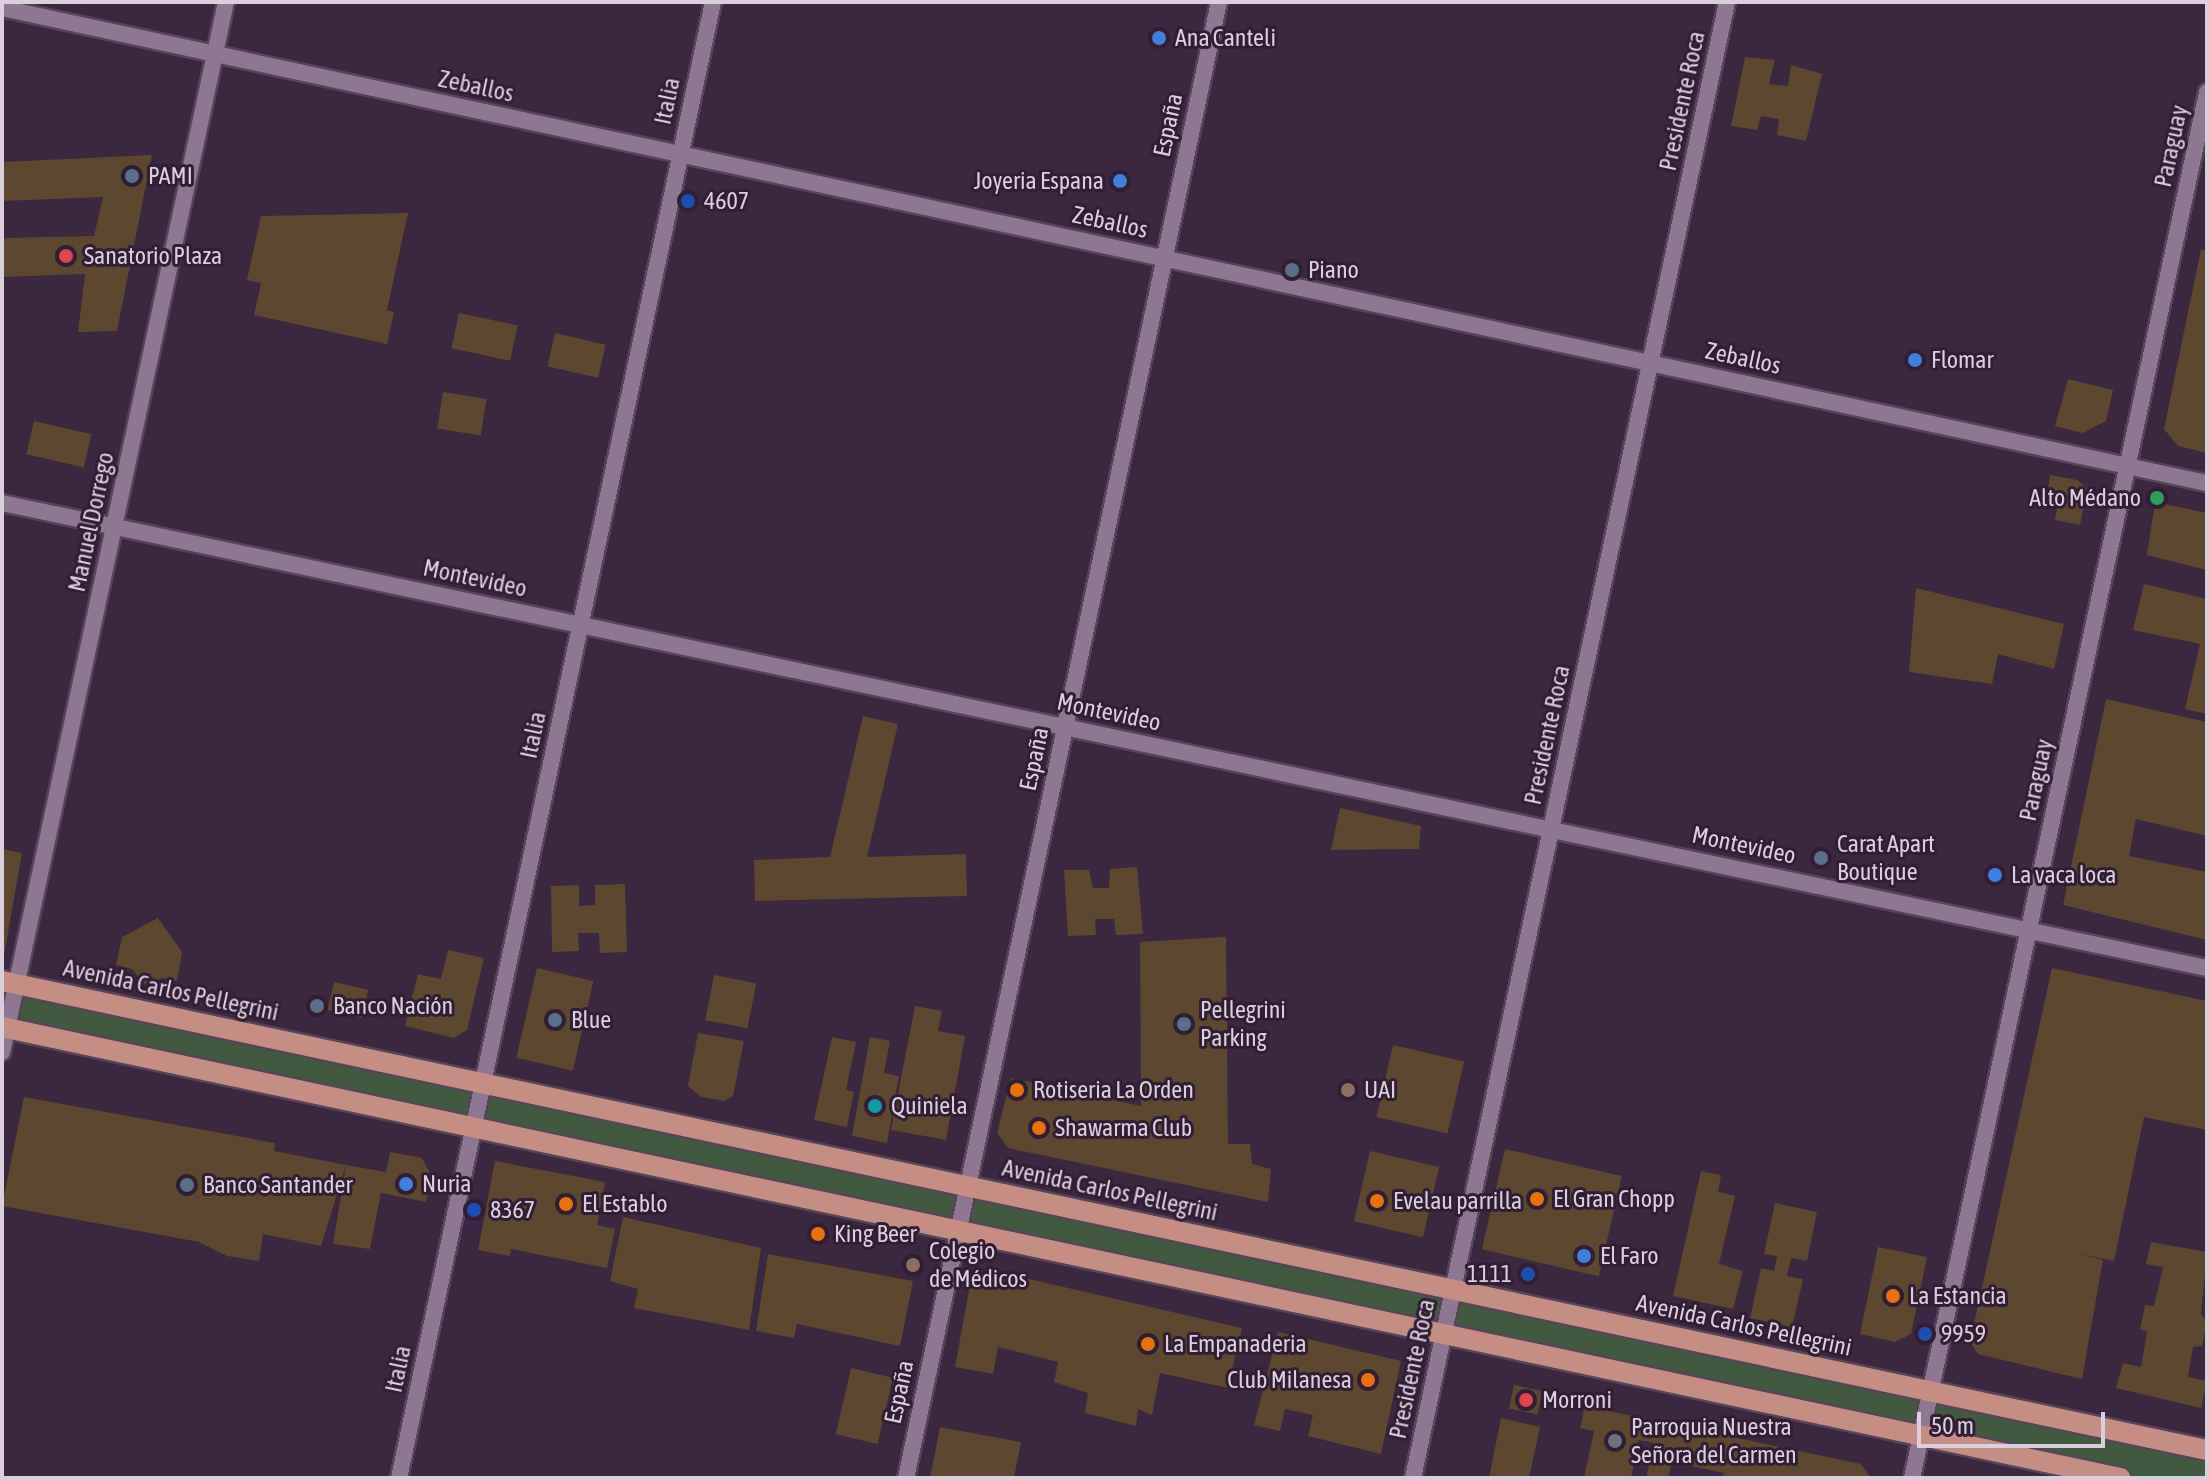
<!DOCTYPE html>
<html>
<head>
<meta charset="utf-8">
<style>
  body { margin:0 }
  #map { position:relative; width:2209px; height:1480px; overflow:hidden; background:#3b273f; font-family:"Asap Condensed",sans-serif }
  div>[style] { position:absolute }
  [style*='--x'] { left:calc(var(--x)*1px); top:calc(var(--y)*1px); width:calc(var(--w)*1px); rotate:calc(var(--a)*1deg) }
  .green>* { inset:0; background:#40593f }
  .building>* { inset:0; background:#5d472e; transform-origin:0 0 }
  .roads { filter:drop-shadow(2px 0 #564459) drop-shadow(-2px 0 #564459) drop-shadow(0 2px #564459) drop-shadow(0 -2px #564459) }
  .minor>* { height:16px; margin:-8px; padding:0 8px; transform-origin:8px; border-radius:8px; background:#8f7793 }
  .primary>* { height:20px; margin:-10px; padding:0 10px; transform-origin:10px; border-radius:10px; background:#c68d83 }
  .dots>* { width:22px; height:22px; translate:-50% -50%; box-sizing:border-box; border:4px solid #311d34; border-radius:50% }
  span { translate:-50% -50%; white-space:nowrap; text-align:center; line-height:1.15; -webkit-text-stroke:6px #311d34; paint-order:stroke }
  .poi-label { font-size:24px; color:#dbcedd }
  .left { translate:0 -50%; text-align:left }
  .right { translate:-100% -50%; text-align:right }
  .street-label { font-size:24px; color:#dbcedd }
  .frame { position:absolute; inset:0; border:4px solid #dbcedd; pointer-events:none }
  .scale { position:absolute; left:1917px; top:1412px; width:188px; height:36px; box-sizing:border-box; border:4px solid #dbcedd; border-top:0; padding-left:10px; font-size:24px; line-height:28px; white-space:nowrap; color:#dbcedd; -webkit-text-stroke:6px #311d34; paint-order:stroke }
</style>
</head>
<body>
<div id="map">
  <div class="green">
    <i style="clip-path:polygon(2px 981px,2207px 1450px,2207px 1478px,2121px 1478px,2px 1027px)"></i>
  </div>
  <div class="building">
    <i style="clip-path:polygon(1745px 57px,1775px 60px,1769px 84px,1788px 86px,1791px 65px,1822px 74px,1806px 141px,1777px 135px,1779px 119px,1761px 116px,1757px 130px,1731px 126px)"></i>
    <i style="clip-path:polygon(152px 155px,117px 331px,78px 332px,85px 274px,2px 277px,2px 238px,94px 236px,103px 197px,2px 201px,2px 162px)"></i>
    <i style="clip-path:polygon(408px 213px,387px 310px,394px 312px,387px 344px,254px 315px,261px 283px,247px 280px,261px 216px)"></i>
    <i style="clip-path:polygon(2201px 249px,2207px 251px,2207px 453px,2178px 446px,2164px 429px)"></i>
    <i style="left:459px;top:313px;width:60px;height:36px;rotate:12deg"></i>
    <i style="left:555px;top:333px;width:52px;height:34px;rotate:13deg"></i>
    <i style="clip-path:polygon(2068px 379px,2113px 390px,2106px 421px,2083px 433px,2055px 426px)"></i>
    <i style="left:443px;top:392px;width:44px;height:37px;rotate:9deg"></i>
    <i style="left:34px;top:421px;width:59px;height:34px;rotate:13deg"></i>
    <i style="clip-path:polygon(2050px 475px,2077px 480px,2087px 488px,2080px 525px,2055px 520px,2059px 498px,2047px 496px)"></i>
    <i style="clip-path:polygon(2155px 502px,2207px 513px,2207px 570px,2147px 555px)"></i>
    <i style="clip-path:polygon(2144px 584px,2207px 599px,2207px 714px,2185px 709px,2200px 644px,2133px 630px)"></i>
    <i style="clip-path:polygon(1916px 588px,2064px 624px,2054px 669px,1998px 654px,1992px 684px,1909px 672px)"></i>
    <i style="clip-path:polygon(2106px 699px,2207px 722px,2207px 836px,2136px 819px,2129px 856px,2207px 872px,2207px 940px,2063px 905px)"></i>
    <i style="clip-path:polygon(863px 716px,898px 724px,867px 857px,966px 854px,967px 896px,755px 901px,754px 860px,830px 857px)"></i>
    <i style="clip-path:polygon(1340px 808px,1421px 826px,1419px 849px,1331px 850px)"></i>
    <i style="clip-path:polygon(2px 849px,22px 853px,3px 961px,2px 961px)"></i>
    <i style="clip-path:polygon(1137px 867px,1143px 934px,1116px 935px,1114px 919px,1095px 919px,1096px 935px,1068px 936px,1064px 870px,1089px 870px,1093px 888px,1109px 888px,1110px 869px)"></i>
    <i style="clip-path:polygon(625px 884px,627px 952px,600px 953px,599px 933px,578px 933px,579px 951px,552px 952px,551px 886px,579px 885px,579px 906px,595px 905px,595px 885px)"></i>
    <i style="clip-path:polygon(158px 918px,182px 952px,177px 981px,163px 978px,144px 984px,132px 969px,116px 965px,122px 937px)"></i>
    <i style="clip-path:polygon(1226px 937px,1228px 1144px,1250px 1144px,1252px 1164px,1271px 1169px,1268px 1202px,1008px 1148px,997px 1133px,1011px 1078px,1141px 1106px,1140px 942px)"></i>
    <i style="clip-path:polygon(448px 950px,484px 958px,467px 1030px,454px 1038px,405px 1026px,418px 974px,441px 979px)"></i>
    <i style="left:537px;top:968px;width:58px;height:92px;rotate:13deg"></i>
    <i style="clip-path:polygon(2052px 968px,2207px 1001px,2207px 1130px,2144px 1117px,2114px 1261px,2080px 1254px,2103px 1260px,2082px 1379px,1978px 1354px,1970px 1342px)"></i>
    <i style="left:714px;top:975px;width:43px;height:46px;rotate:11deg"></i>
    <i style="left:334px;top:982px;width:35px;height:29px;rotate:13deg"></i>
    <i style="clip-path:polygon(915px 1006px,942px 1011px,938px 1031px,965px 1036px,946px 1140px,891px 1130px)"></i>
    <i style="clip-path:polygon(698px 1033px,744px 1041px,733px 1096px,724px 1101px,701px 1097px,688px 1086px)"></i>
    <i style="clip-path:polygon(832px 1037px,856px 1042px,846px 1090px,854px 1092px,847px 1127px,814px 1120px)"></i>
    <i style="clip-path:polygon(870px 1037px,890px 1041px,884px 1073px,899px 1076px,887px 1143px,852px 1136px)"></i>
    <i style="left:1393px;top:1045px;width:73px;height:74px;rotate:13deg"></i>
    <i style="clip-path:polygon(24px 1097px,275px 1143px,274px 1151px,346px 1165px,321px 1246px,263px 1234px,259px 1261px,227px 1256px,199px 1242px,2px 1206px)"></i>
    <i style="left:1505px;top:1149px;width:120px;height:103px;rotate:13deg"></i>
    <i style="left:1370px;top:1151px;width:71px;height:72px;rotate:13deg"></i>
    <i style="clip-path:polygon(390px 1152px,422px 1158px,431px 1175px,426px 1202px,381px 1193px,370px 1249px,333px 1244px,346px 1165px,386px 1172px)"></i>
    <i style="clip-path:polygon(495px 1161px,605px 1182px,597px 1225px,615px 1229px,607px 1268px,511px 1249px,510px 1256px,478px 1250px)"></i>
    <i style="clip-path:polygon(1701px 1171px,1721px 1175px,1718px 1192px,1735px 1196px,1719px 1264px,1743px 1271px,1733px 1309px,1673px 1296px)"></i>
    <i style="clip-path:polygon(1775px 1203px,1817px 1212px,1807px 1261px,1791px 1258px,1787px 1276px,1803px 1279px,1792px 1327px,1750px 1318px,1761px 1268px,1774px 1271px,1777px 1256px,1764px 1254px)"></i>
    <i style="clip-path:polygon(623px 1217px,761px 1248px,749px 1330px,634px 1308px,638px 1289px,610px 1281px)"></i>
    <i style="clip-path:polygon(2151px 1242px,2207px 1252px,2201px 1314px,2207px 1322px,2202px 1346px,2193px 1347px,2188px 1377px,2207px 1381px,2201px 1408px,2116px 1388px,2123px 1363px,2141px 1367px,2147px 1332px,2140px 1329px,2145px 1305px,2154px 1306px,2163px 1267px,2146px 1264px)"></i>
    <i style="clip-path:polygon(1878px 1247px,1927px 1257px,1911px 1334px,1895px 1342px,1860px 1334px)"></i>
    <i style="clip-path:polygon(768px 1254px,913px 1281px,900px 1346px,797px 1324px,794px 1338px,756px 1331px)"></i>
    <i style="clip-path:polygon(990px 1270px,1242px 1328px,1228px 1388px,1160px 1373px,1152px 1415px,1138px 1409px,1136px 1426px,1085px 1413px,1088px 1393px,1054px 1382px,1058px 1362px,998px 1347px,993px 1374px,955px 1367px,971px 1279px)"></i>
    <i style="clip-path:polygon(1278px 1332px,1401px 1361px,1381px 1454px,1308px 1436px,1313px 1415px,1285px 1409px,1280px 1431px,1254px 1425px)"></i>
    <i style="left:851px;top:1368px;width:43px;height:68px;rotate:13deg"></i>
    <i style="left:1514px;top:1385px;width:29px;height:24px;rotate:12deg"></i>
    <i style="clip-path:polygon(1585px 1406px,1861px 1464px,1871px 1478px,1722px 1478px,1724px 1473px,1672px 1462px,1668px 1478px,1646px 1478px,1654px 1443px,1639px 1440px,1631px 1478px,1584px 1478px,1594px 1431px,1580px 1428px)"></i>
    <i style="clip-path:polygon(1501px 1418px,1540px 1427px,1529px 1478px,1489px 1478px)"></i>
    <i style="clip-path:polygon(940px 1427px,1021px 1442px,1014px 1478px,930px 1478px)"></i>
  </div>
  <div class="roads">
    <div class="minor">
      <i style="--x:2;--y:8;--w:2256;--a:12.16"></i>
      <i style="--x:2;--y:503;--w:2253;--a:11.91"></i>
      <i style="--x:2;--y:1052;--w:1074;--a:-77.96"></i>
      <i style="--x:399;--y:1478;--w:1509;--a:-77.99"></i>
      <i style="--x:906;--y:1478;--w:1509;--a:-78.03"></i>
      <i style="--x:1413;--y:1478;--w:1509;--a:-77.99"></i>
      <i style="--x:1912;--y:1478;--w:1417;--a:-77.98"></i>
    </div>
    <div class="primary">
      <i style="--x:2;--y:981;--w:2254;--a:12.01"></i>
      <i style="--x:2;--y:1027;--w:2166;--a:12.02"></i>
    </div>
  </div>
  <div class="dots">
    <i style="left:1159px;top:38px;background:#3f7fe0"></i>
    <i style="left:132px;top:176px;background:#5c6f8a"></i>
    <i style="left:1120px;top:181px;background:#3f7fe0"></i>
    <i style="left:688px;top:201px;background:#1a4fb4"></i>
    <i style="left:66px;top:256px;background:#e0444e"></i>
    <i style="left:1292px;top:270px;background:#5c6f8a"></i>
    <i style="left:1915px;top:360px;background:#3f7fe0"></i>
    <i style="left:2157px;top:498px;background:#2e9e5b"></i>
    <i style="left:1821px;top:858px;background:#5c6f8a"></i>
    <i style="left:1995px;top:875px;background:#3f7fe0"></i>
    <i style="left:317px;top:1006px;background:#5c6f8a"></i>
    <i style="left:555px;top:1020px;background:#5c6f8a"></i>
    <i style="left:1184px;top:1024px;background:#5c6f8a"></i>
    <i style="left:1017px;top:1090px;background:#e8710a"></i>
    <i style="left:1348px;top:1090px;background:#8d6e63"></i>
    <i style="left:875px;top:1106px;background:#0f9aa8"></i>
    <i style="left:1039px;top:1128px;background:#e8710a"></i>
    <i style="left:406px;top:1184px;background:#3f7fe0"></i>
    <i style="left:187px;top:1185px;background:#5c6f8a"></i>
    <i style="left:1537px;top:1199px;background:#e8710a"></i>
    <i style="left:1377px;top:1201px;background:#e8710a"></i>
    <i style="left:566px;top:1204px;background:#e8710a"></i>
    <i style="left:474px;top:1210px;background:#1a4fb4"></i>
    <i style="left:818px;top:1234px;background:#e8710a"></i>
    <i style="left:1584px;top:1256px;background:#3f7fe0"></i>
    <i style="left:913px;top:1265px;background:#8d6e63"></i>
    <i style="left:1528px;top:1274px;background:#1a4fb4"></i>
    <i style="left:1893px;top:1296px;background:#e8710a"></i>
    <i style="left:1925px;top:1334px;background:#1a4fb4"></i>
    <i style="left:1148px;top:1344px;background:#e8710a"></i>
    <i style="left:1368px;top:1380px;background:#e8710a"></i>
    <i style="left:1526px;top:1400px;background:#e0444e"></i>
    <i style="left:1615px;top:1441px;background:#6b7280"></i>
  </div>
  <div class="poi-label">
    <span class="left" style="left:1175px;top:38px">Ana Canteli</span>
    <span class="left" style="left:148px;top:176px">PAMI</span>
    <span class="right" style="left:1104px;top:181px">Joyeria Espana</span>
    <span class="left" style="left:704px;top:201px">4607</span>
    <span class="left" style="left:84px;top:256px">Sanatorio Plaza</span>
    <span class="left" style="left:1308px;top:270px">Piano</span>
    <span class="left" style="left:1931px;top:360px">Flomar</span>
    <span class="right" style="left:2141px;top:498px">Alto Médano</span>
    <span class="left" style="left:1837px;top:858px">Carat Apart<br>Boutique</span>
    <span class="left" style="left:2011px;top:875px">La vaca loca</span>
    <span class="left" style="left:333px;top:1006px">Banco Nación</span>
    <span class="left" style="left:1200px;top:1024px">Pellegrini<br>Parking</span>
    <span class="left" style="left:571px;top:1020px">Blue</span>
    <span class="left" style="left:1033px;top:1090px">Rotiseria La Orden</span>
    <span class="left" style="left:1364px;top:1090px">UAI</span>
    <span class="left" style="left:891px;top:1106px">Quiniela</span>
    <span class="left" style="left:1055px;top:1128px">Shawarma Club</span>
    <span class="left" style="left:422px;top:1184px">Nuria</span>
    <span class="left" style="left:203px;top:1185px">Banco Santander</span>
    <span class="left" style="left:1553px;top:1199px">El Gran Chopp</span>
    <span class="left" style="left:1393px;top:1201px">Evelau parrilla</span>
    <span class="left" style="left:582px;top:1204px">El Establo</span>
    <span class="left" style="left:490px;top:1210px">8367</span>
    <span class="left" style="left:834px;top:1234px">King Beer</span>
    <span class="left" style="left:929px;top:1265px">Colegio<br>de Médicos</span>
    <span class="left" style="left:1600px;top:1256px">El Faro</span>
    <span class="right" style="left:1512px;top:1274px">1111</span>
    <span class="left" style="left:1909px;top:1296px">La Estancia</span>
    <span class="left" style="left:1941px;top:1334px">9959</span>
    <span class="left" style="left:1164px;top:1344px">La Empanaderia</span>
    <span class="right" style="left:1352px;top:1380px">Club Milanesa</span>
    <span class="left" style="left:1542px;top:1400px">Morroni</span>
    <span class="left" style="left:1631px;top:1441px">Parroquia Nuestra<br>Señora del Carmen</span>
  </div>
  <div class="street-label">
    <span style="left:476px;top:86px;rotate:12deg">Zeballos</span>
    <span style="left:667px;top:101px;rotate:-78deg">Italia</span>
    <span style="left:1682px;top:101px;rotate:-78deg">Presidente Roca</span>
    <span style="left:1168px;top:125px;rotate:-78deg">España</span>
    <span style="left:2171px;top:146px;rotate:-78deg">Paraguay</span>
    <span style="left:1110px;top:222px;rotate:12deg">Zeballos</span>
    <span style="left:1743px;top:358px;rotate:12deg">Zeballos</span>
    <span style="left:91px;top:522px;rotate:-78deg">Manuel Dorrego</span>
    <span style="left:475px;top:578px;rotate:12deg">Montevideo</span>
    <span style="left:1109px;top:712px;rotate:12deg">Montevideo</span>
    <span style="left:533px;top:735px;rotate:-78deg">Italia</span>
    <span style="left:1547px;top:735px;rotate:-78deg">Presidente Roca</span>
    <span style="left:1034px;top:759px;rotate:-78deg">España</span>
    <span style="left:2036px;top:780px;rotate:-78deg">Paraguay</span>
    <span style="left:1744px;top:845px;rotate:12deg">Montevideo</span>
    <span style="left:171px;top:990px;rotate:12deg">Avenida Carlos Pellegrini</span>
    <span style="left:1110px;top:1190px;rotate:12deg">Avenida Carlos Pellegrini</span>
    <span style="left:1744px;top:1325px;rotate:12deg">Avenida Carlos Pellegrini</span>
    <span style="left:398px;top:1369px;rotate:-78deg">Italia</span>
    <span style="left:1412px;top:1369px;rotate:-78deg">Presidente Roca</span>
    <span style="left:899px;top:1392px;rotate:-78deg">España</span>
  </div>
  <div class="frame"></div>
  <div class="scale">50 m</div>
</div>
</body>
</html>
